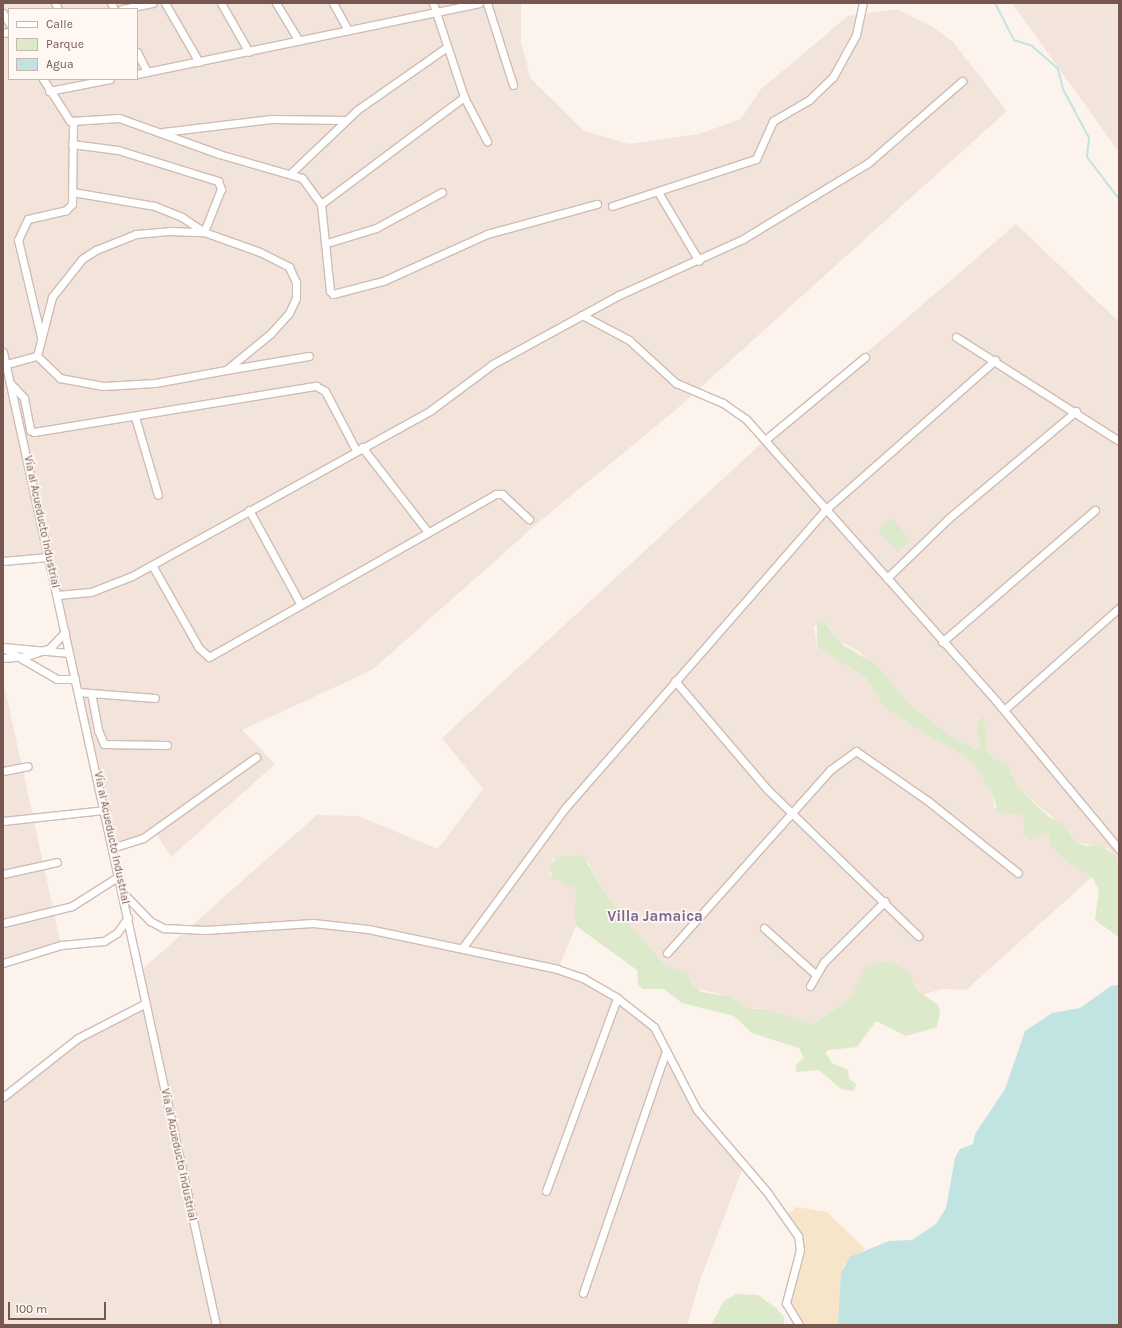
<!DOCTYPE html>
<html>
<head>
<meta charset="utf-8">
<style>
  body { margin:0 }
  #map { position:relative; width:1122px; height:1328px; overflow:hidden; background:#fbf3ec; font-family:Karla,sans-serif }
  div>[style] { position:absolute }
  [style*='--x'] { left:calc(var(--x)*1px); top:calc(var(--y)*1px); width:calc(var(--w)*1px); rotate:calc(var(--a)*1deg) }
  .residential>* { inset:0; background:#f3e4db }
  .green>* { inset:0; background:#dce9cb; transform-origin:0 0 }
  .sand>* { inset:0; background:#f7e5ca }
  .water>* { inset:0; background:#c1e4e3 }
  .stream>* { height:2px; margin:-1px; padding:0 1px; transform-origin:1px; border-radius:1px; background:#c1e4e3 }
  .roads { filter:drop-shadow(1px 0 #cfbcb4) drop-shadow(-1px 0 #cfbcb4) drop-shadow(0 1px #cfbcb4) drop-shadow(0 -1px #cfbcb4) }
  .minor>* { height:7px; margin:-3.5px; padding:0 3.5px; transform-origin:3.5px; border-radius:3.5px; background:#fff }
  span { translate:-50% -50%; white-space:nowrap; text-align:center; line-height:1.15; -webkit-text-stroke:3.5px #fef7f2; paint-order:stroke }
  .street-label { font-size:11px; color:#755750 }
  .district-label { font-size:15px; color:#7c6890; font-weight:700 }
  .frame { position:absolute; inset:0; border:4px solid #755750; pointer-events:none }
  .legend { position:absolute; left:8px; top:8px; width:130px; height:72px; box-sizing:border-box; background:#fef7f2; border:1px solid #c7b7b1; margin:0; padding:5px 7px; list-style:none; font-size:12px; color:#755750 }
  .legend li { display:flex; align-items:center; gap:8px; height:20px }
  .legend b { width:20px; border:1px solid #c7b7b1 }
  .scale { position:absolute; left:8px; top:1302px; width:98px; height:18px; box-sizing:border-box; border:2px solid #755750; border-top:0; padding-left:5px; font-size:12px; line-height:14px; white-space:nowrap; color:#755750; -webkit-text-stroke:3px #fef7f2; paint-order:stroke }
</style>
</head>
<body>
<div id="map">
  <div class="residential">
    <i style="clip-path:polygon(evenodd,3px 3px,521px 3px,521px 43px,531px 79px,584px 131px,629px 144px,699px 134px,741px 119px,761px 89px,848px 16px,897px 9px,931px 26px,953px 42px,1007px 111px,671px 414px,539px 522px,372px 670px,242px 730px,275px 764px,171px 857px,154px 830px,112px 848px,48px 557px,3px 561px,3px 3px,9px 9px,137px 9px,137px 79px,9px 79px,9px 9px)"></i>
    <i style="clip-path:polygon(1013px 3px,1119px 3px,1119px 152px,1014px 6px)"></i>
    <i style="clip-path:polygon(1016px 224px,1119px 322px,1119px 862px,1109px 849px,1076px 842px,1069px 831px,1019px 789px,1007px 763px,995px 760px,987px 751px,984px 713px,976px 728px,981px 749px,975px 749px,948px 734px,909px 704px,859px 651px,840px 641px,829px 626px,814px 626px,817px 647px,866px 678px,884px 707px,926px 735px,969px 758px,993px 795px,994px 807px,1019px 814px,1025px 821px,1023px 829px,1048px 833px,1050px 845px,1065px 861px,1092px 877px,966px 990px,942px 989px,921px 995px,909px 974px,862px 978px,850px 998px,814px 1024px,760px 1008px,751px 1009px,728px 996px,695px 988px,690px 977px,666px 966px,631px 926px,608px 897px,588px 863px,576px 855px,553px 859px,549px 874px,558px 882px,574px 885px,579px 893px,574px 913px,576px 926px,558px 969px,648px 1020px,689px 1096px,744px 1165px,700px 1280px,687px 1325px,3px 1325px,3px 1097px,78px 1038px,144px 1003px,138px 973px,317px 815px,358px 816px,438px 849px,483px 789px,442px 738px,765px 440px)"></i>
    <i style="clip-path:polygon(3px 680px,61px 945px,3px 963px)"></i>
  </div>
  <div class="green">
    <i style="left:891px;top:518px;width:30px;height:18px;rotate:48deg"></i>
    <i style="clip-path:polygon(817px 620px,824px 621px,843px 645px,877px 665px,909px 704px,948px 734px,975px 749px,981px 748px,976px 728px,984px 713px,987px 751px,995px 760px,1007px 763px,1019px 789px,1049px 817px,1063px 823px,1076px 842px,1086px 846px,1100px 845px,1116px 856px,1119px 862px,1119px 937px,1095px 920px,1099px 890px,1092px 877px,1065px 861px,1050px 845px,1048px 833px,1030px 840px,1023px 834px,1025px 821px,1019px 814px,998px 812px,993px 795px,969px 758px,926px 735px,884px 707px,866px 678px,817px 647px)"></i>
    <i style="clip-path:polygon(582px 855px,608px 897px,631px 926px,666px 966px,687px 973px,693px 985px,701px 992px,728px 996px,751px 1009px,765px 1009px,814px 1024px,850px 998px,865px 968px,878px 962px,892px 963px,907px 970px,918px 991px,938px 1005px,940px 1012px,937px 1027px,906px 1036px,876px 1021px,857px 1047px,828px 1050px,826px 1053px,832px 1063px,848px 1070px,849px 1079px,856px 1084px,854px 1091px,841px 1089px,819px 1070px,796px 1072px,796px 1065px,804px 1058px,799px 1048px,752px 1033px,734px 1016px,682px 1003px,664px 989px,643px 989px,638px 984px,637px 970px,576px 926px,574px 913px,577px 889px,553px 879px,549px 867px,557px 857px)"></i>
    <i style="clip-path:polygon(736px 1294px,758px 1295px,776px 1308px,784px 1317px,784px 1325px,711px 1325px,724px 1301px)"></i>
  </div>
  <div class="sand">
    <i style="clip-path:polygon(796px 1207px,827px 1212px,865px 1249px,844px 1265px,838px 1325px,799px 1325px,786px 1303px,800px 1242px,785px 1217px)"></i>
  </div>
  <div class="water">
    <i style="clip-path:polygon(1119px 985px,1119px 1325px,838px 1325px,841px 1273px,850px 1257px,889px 1241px,912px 1240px,936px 1224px,946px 1208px,955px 1158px,960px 1149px,973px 1144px,975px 1134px,1005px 1089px,1025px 1031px,1052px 1013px,1080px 1008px,1111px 986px)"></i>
  </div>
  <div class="stream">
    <i style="--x:995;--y:3;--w:42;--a:62.8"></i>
    <i style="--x:1014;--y:40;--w:19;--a:18"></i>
    <i style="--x:1032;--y:46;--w:35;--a:41"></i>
    <i style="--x:1058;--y:69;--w:21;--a:76"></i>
    <i style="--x:1063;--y:89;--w:55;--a:62"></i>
    <i style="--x:1089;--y:138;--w:19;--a:96"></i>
    <i style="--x:1087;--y:157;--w:53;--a:52.7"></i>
  </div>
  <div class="roads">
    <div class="minor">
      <i style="--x:55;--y:3;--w:7;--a:63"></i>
      <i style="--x:111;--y:3;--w:7;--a:63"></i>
      <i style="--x:165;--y:3;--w:68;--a:60"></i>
      <i style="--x:221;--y:3;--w:56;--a:60.3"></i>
      <i style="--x:276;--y:3;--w:44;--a:58.8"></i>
      <i style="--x:333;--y:3;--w:31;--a:61"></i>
      <i style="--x:433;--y:3;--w:99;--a:71.7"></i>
      <i style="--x:464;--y:97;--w:50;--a:62.4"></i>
      <i style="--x:487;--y:3;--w:86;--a:72.4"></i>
      <i style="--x:122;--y:9;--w:31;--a:-11"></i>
      <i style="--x:3;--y:13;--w:12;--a:59"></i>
      <i style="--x:3;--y:33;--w:6;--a:-9"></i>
      <i style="--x:137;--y:52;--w:22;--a:63"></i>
      <i style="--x:137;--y:74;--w:349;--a:-11.7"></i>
      <i style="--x:43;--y:79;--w:50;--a:57.3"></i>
      <i style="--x:70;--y:121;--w:49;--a:-3.5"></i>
      <i style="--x:119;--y:118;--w:106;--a:19.8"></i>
      <i style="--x:219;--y:154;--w:86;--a:16.1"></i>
      <i style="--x:302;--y:178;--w:32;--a:54"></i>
      <i style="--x:321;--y:204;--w:87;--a:84.1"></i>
      <i style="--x:330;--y:291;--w:4;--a:45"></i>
      <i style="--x:333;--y:294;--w:52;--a:-14.6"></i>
      <i style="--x:383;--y:281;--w:114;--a:-24.3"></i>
      <i style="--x:487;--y:234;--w:114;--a:-15.3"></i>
      <i style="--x:49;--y:91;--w:62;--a:-11.1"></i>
      <i style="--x:163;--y:132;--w:109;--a:-6.9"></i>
      <i style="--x:271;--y:119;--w:75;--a:0.8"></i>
      <i style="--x:72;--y:144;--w:46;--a:7.4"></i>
      <i style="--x:118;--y:150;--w:105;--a:17.2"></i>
      <i style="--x:218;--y:181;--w:9;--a:69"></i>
      <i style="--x:221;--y:189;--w:46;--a:111.6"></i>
      <i style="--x:204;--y:232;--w:27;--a:-146"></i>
      <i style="--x:182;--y:217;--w:29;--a:-158"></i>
      <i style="--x:155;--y:206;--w:84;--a:-170.4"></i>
      <i style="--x:292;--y:172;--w:90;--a:-43.6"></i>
      <i style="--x:357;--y:110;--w:110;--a:-35"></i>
      <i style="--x:658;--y:192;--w:80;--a:59.3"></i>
      <i style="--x:321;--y:204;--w:179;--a:-36.8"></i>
      <i style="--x:612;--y:206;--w:151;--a:-18.1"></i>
      <i style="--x:756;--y:159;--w:42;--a:-65.9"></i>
      <i style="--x:773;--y:121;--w:42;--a:-30.3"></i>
      <i style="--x:809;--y:100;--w:33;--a:-44"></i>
      <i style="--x:833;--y:77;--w:48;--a:-61.3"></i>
      <i style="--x:856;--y:35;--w:33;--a:-78"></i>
      <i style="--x:169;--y:231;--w:35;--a:2"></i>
      <i style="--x:204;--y:232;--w:59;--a:19.7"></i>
      <i style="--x:260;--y:252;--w:33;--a:27"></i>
      <i style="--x:289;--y:267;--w:17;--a:65"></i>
      <i style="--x:296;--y:282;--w:16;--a:90"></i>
      <i style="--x:296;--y:298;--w:17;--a:115"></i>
      <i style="--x:289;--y:313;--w:28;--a:132"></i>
      <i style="--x:270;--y:334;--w:57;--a:140.7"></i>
      <i style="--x:226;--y:370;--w:72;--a:169.6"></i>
      <i style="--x:155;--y:383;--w:52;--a:176.7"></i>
      <i style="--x:103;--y:386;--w:44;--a:-169.5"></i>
      <i style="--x:60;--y:378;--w:32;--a:-136"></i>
      <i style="--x:37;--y:356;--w:61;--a:-75.7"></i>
      <i style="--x:52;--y:297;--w:48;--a:-51.7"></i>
      <i style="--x:82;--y:259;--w:17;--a:-33"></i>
      <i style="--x:96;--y:250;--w:43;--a:-21.8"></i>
      <i style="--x:136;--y:234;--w:33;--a:-5"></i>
      <i style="--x:327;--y:243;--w:51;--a:-17"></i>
      <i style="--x:376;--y:228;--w:75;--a:-28.6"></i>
      <i style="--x:582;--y:315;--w:53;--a:28"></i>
      <i style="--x:629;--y:340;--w:64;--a:42.5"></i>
      <i style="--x:676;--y:383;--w:51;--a:23.1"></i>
      <i style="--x:723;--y:403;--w:28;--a:35"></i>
      <i style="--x:746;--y:419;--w:378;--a:48.4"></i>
      <i style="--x:997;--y:702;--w:191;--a:50.3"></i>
      <i style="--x:41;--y:337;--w:100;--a:-103.3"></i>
      <i style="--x:18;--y:240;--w:23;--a:-65"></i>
      <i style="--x:28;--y:219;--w:39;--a:-13"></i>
      <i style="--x:66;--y:210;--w:8;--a:-45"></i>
      <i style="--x:72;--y:204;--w:82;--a:-89.3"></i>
      <i style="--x:956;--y:337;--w:193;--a:32.5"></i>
      <i style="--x:3;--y:352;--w:996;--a:77.65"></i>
      <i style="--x:3;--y:365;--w:35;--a:-15"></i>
      <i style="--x:226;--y:370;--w:84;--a:-9.6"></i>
      <i style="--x:11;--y:384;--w:19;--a:47"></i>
      <i style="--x:24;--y:398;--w:33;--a:79"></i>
      <i style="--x:30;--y:430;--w:4;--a:27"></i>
      <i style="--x:34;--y:432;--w:286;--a:-9.3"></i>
      <i style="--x:316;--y:386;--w:10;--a:29"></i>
      <i style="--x:325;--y:391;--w:67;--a:62.3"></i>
      <i style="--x:135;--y:417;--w:81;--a:73.6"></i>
      <i style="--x:765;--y:440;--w:130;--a:-39.7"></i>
      <i style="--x:362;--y:447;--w:108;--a:52.2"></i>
      <i style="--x:249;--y:510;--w:108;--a:61.3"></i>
      <i style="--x:3;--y:561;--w:45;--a:-5.1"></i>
      <i style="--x:152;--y:565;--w:95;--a:60.5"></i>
      <i style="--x:199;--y:648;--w:13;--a:42"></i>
      <i style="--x:209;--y:657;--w:330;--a:-29.6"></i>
      <i style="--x:496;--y:494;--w:6;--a:0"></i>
      <i style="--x:502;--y:494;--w:37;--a:43"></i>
      <i style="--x:887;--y:578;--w:86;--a:-44.1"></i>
      <i style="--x:949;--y:518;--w:166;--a:-40.1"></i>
      <i style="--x:57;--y:595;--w:34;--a:-5"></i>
      <i style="--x:91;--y:592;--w:44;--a:-21.3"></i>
      <i style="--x:132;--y:576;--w:342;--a:-29"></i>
      <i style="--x:431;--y:410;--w:77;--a:-36.6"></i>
      <i style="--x:493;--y:364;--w:144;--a:-28.7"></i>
      <i style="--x:619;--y:295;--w:136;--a:-24.3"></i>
      <i style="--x:743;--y:239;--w:146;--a:-31.3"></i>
      <i style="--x:868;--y:163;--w:125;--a:-41.1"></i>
      <i style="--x:942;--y:642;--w:202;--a:-40.8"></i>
      <i style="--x:3;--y:647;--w:66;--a:5.2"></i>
      <i style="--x:3;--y:648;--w:62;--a:29.9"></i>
      <i style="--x:57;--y:679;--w:18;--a:0"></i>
      <i style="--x:3;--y:658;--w:24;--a:-5"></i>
      <i style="--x:27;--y:656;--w:24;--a:-19"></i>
      <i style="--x:50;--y:648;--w:22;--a:-47"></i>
      <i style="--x:675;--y:681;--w:142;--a:49.6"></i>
      <i style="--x:767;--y:789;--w:211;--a:44.2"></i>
      <i style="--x:78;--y:692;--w:77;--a:4.5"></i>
      <i style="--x:91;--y:693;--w:38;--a:79"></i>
      <i style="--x:98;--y:730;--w:15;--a:67"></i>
      <i style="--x:104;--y:744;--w:63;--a:0.9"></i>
      <i style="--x:1004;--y:710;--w:154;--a:-41.6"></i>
      <i style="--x:3;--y:771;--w:25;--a:-11"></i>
      <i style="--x:3;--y:821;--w:103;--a:-6.2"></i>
      <i style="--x:112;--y:848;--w:33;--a:-18"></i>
      <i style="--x:143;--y:838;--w:139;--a:-35.6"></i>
      <i style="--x:3;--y:874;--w:55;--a:-12.5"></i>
      <i style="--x:123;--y:893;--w:39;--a:46"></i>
      <i style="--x:150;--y:921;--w:16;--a:27"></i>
      <i style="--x:164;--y:928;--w:41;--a:2.8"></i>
      <i style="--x:205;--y:930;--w:108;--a:-3.7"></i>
      <i style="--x:313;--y:923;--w:55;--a:6.2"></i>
      <i style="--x:368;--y:929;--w:193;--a:11.9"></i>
      <i style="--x:557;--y:969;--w:28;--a:19"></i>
      <i style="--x:583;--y:978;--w:39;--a:30"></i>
      <i style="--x:617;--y:998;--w:47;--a:38.1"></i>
      <i style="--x:654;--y:1027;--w:93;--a:62.6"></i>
      <i style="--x:697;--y:1110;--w:108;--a:49.5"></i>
      <i style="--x:767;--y:1192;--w:54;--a:54.8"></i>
      <i style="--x:798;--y:1236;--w:14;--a:82"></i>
      <i style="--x:800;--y:1250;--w:55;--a:104.8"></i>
      <i style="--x:786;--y:1303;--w:26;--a:59"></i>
      <i style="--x:3;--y:923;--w:71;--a:-13.8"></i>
      <i style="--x:72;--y:906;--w:56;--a:-32.6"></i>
      <i style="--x:764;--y:928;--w:69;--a:42"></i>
      <i style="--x:463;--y:947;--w:174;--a:-53.7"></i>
      <i style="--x:566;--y:807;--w:394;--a:-48.9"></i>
      <i style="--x:825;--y:510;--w:227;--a:-41.4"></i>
      <i style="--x:667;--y:953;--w:245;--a:-48.3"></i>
      <i style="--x:830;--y:770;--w:32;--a:-36"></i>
      <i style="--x:856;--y:751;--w:88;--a:34.8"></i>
      <i style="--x:928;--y:801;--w:115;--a:38.7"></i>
      <i style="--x:3;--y:963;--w:61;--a:-17.2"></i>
      <i style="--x:61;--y:945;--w:43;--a:-5.3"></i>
      <i style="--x:104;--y:941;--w:15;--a:-32"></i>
      <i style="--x:117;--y:933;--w:19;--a:-55"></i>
      <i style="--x:810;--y:986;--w:28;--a:-60"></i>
      <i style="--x:824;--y:962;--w:86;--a:-45"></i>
      <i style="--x:3;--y:1097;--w:95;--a:-38.2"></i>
      <i style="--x:78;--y:1038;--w:76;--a:-27.2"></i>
      <i style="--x:546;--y:1191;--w:206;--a:-69.8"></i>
      <i style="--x:583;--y:1293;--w:256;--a:-71.1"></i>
    </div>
  </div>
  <div class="street-label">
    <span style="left:41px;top:522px;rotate:78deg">Vía al Acueducto Industrial</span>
    <span style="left:111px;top:838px;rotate:78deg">Vía al Acueducto Industrial</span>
    <span style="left:178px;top:1155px;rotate:78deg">Vía al Acueducto Industrial</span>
  </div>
  <div class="district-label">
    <span style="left:655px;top:917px">Villa Jamaica</span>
  </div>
  <div class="frame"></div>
  <ul class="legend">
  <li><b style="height:5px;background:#fff"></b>Calle</li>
  <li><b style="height:11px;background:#dce9cb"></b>Parque</li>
  <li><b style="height:11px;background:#c1e4e3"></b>Agua</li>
  </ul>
  <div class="scale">100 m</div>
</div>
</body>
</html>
